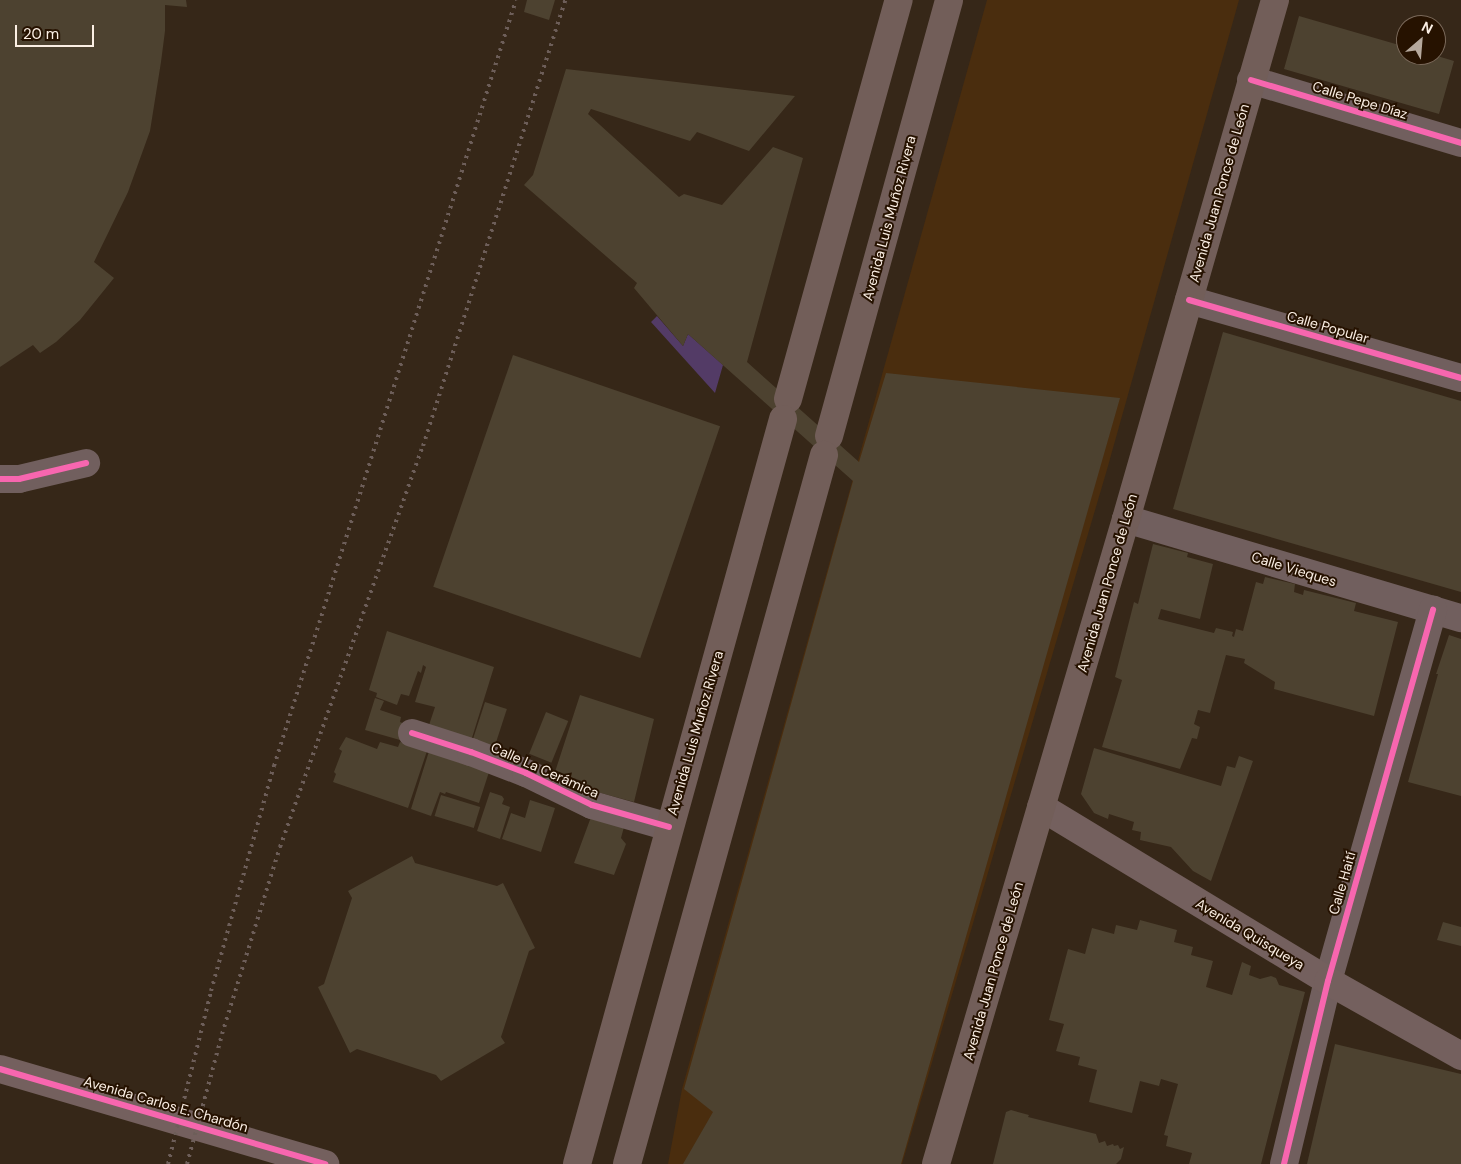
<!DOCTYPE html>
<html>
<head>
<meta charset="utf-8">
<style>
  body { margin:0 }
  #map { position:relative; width:1461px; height:1164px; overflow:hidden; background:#362718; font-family:"DM Sans",sans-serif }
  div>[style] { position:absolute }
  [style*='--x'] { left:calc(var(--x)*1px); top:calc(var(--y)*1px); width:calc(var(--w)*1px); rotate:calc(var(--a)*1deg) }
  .built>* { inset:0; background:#4a2d0e }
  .green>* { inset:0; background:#533b66 }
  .building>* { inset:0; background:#4d4230; transform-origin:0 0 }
  .street>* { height:28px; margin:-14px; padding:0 14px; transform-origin:14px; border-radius:14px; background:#715f5e }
  .secondary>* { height:28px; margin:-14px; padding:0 14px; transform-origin:14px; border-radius:14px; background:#74605e }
  .primary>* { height:28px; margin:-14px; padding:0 14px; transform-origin:14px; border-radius:14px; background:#725e59 }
  .rail>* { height:4px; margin-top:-2px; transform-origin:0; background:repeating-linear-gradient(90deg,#6d5e59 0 2.5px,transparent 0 7.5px) }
  .cycleway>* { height:6px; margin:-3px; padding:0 3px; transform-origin:3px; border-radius:3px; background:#f766af }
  span { translate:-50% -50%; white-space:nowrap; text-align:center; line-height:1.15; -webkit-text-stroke:4px #261200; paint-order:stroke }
  .street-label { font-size:14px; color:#fbefe4 }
  .north { position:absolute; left:1396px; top:15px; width:50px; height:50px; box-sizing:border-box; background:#261200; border:1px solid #7b6a5b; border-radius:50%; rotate:27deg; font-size:14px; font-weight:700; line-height:20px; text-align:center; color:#fbefe4 }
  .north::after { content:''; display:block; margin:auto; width:18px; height:22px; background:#b6a99d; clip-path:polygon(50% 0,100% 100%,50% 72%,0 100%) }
  .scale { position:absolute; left:15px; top:25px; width:79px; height:22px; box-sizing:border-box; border:2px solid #fbefe4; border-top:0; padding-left:6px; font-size:15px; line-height:18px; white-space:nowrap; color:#fbefe4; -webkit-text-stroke:4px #261200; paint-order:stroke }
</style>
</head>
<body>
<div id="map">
  <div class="built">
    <i style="clip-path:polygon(987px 0,1239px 0,1106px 473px,902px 1164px,668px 1164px,682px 1089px)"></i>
  </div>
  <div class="green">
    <i style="clip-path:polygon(657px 316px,683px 346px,688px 334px,723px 365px,715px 393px,651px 322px)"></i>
  </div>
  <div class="building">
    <i style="clip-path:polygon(0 0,186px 0,187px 7px,165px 5px,165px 31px,161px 62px,150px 131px,128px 192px,94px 262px,114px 278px,80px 320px,56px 342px,40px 353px,33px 345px,0 367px)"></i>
    <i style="clip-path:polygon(527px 0,555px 0,549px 20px,524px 12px)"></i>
    <i style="clip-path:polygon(1299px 16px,1406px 47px,1406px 55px,1434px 55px,1454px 61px,1439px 114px,1284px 69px)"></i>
    <i style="clip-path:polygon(566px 69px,795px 96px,749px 151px,697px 132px,690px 141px,591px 109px,588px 114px,679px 197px,684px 194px,722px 205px,773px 147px,803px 158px,747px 362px,859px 462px,886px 373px,1120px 398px,901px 1164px,683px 1164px,713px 1112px,684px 1089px,853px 481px,688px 334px,683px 346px,634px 288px,637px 283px,524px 185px,533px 175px)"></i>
    <i style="clip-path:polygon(1223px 332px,1461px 401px,1461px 592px,1173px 509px)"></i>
    <i style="left:513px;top:355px;width:219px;height:245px;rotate:19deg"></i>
    <i style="clip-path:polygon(1153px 544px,1188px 553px,1187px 557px,1213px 564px,1200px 619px,1161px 609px,1158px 619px,1214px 633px,1216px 628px,1233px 632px,1232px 636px,1234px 637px,1236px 629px,1243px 631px,1256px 582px,1263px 584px,1265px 577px,1295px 584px,1294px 592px,1303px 595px,1304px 590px,1356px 603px,1354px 611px,1398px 622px,1374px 716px,1274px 689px,1275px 682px,1244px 663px,1245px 659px,1226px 655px,1210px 713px,1198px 710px,1194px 724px,1200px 727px,1197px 739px,1192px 738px,1180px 769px,1102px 747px,1122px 680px,1115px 677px,1134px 602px,1138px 604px)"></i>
    <i style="clip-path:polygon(387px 631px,494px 667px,471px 741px,428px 728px,435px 707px,415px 702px,426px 667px,423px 665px,421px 673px,418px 671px,409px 696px,401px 694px,397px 705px,376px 697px,377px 693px,369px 690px)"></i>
    <i style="clip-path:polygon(1449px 635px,1461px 639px,1461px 796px,1408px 782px,1438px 674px,1436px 674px)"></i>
    <i style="clip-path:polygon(580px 695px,654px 719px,634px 802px,579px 787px,582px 781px,555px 772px)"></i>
    <i style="clip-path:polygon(375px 698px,384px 701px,380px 710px,401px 717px,400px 722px,405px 724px,400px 740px,365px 730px)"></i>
    <i style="left:485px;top:702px;width:23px;height:41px;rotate:18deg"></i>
    <i style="left:546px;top:712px;width:24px;height:45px;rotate:22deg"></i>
    <i style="clip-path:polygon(346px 737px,377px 749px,380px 742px,398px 747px,400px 742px,427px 751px,408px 808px,333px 782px,336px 774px,334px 772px,342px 751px,339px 749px)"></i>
    <i style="clip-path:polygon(430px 748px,458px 758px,458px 762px,489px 772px,479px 803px,446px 792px,445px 794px,440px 792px,431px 816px,411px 809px)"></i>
    <i style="clip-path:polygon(1094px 748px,1221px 786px,1227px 766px,1235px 768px,1239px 756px,1253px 761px,1211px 881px,1193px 871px,1171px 847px,1140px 840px,1141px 832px,1132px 830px,1134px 822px,1109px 814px,1108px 819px,1094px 813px,1081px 794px)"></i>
    <i style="clip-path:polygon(490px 792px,502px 796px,504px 799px,502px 804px,510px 807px,500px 839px,477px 831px)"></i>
    <i style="left:441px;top:795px;width:41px;height:22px;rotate:17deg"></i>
    <i style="clip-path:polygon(530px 800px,555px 808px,541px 852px,502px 839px,511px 813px,525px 818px)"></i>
    <i style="clip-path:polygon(591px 817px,624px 827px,621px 838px,626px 844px,614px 875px,574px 863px)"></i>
    <i style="clip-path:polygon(412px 856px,415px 863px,497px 886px,503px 883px,535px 948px,529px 951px,501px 1037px,505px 1043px,441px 1081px,436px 1075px,357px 1049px,350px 1053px,318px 987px,324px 984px,352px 898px,348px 891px)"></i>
    <i style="clip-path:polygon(1140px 920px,1177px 930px,1174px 942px,1193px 947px,1191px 955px,1213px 961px,1206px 987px,1232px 995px,1242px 962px,1251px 966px,1249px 975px,1260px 979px,1271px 976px,1276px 978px,1279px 985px,1305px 992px,1261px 1164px,1189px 1164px,1192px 1153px,1166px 1146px,1168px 1136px,1164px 1135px,1178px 1084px,1161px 1079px,1159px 1086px,1140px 1081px,1132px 1113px,1089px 1102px,1097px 1070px,1078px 1065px,1080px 1057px,1056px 1051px,1064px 1024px,1049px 1020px,1068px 949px,1085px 954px,1092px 928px,1114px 934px,1116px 925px,1137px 930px)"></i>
    <i style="clip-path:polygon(1443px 922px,1461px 927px,1461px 946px,1437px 940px)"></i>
    <i style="clip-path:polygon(1335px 1044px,1461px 1074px,1461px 1164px,1307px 1164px)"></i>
    <i style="clip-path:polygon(1011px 1110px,1029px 1115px,1028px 1117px,1096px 1134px,1099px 1143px,1105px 1141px,1107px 1146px,1113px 1144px,1114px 1146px,1118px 1145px,1120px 1149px,1124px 1147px,1121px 1159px,1116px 1164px,993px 1164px,1006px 1112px)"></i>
  </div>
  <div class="street">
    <i style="--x:1251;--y:80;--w:219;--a:16.7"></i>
    <i style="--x:1189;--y:300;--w:283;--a:16"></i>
    <i style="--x:0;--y:479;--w:19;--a:0"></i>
    <i style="--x:19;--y:479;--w:69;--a:-13.4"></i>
    <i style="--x:1126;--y:519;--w:349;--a:16.5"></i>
    <i style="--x:412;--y:733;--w:62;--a:17.9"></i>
    <i style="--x:471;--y:752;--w:59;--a:20.9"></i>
    <i style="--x:526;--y:773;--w:73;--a:25.9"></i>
    <i style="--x:592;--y:805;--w:80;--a:15.9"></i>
    <i style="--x:1284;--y:1164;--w:188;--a:-76.5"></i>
    <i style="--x:1328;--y:981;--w:386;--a:-74.2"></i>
  </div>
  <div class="secondary">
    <i style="--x:1041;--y:807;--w:336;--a:31.2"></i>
    <i style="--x:1328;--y:981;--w:153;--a:29.4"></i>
    <i style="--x:0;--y:1069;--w:339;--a:16.3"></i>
  </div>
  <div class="primary">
    <i style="--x:788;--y:399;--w:414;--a:-74.5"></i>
    <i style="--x:829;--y:436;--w:452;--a:-74.6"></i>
    <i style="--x:577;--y:1164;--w:773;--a:-74.54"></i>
    <i style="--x:627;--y:1164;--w:736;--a:-74.47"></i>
    <i style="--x:936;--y:1164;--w:672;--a:-73.59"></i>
    <i style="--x:1126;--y:519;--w:540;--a:-73.98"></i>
  </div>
  <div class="rail">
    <i style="--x:168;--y:1164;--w:178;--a:-76"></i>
    <i style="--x:211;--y:991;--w:234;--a:-74.4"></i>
    <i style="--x:274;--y:766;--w:803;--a:-72.47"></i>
    <i style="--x:187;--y:1164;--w:135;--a:-74.9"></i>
    <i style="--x:222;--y:1034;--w:196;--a:-72.8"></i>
    <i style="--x:280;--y:847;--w:426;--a:-70.4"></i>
    <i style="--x:423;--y:446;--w:468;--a:-72.3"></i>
  </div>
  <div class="cycleway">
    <i style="--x:1251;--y:80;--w:219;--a:16.7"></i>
    <i style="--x:1189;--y:300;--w:283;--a:16"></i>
    <i style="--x:0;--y:479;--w:19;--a:0"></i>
    <i style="--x:19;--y:479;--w:69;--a:-13.4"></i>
    <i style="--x:412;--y:733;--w:62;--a:17.9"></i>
    <i style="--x:471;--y:752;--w:59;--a:20.9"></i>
    <i style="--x:526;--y:773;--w:73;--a:25.9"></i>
    <i style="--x:592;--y:805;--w:80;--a:15.9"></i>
    <i style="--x:0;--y:1069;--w:339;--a:16.3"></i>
    <i style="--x:1284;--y:1164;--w:188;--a:-76.5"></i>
    <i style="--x:1328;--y:981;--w:386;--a:-74.2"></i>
  </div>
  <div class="street-label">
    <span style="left:1360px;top:100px;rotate:17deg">Calle Pepe Díaz</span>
    <span style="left:1219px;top:193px;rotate:-74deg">Avenida Juan Ponce de León</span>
    <span style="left:889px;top:218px;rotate:-75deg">Avenida Luis Muñoz Rivera</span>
    <span style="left:1328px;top:327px;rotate:16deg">Calle Popular</span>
    <span style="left:1294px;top:569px;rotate:17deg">Calle Vieques</span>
    <span style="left:1107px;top:583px;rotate:-74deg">Avenida Juan Ponce de León</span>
    <span style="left:695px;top:733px;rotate:-74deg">Avenida Luis Muñoz Rivera</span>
    <span style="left:545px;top:770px;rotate:24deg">Calle La Cerámica</span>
    <span style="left:1342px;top:883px;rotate:-74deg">Calle Haití</span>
    <span style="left:1250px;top:934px;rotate:31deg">Avenida Quisqueya</span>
    <span style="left:993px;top:971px;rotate:-74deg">Avenida Juan Ponce de León</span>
    <span style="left:166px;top:1104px;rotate:16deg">Avenida Carlos E. Chardón</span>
  </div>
  <div class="north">N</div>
  <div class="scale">20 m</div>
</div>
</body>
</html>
